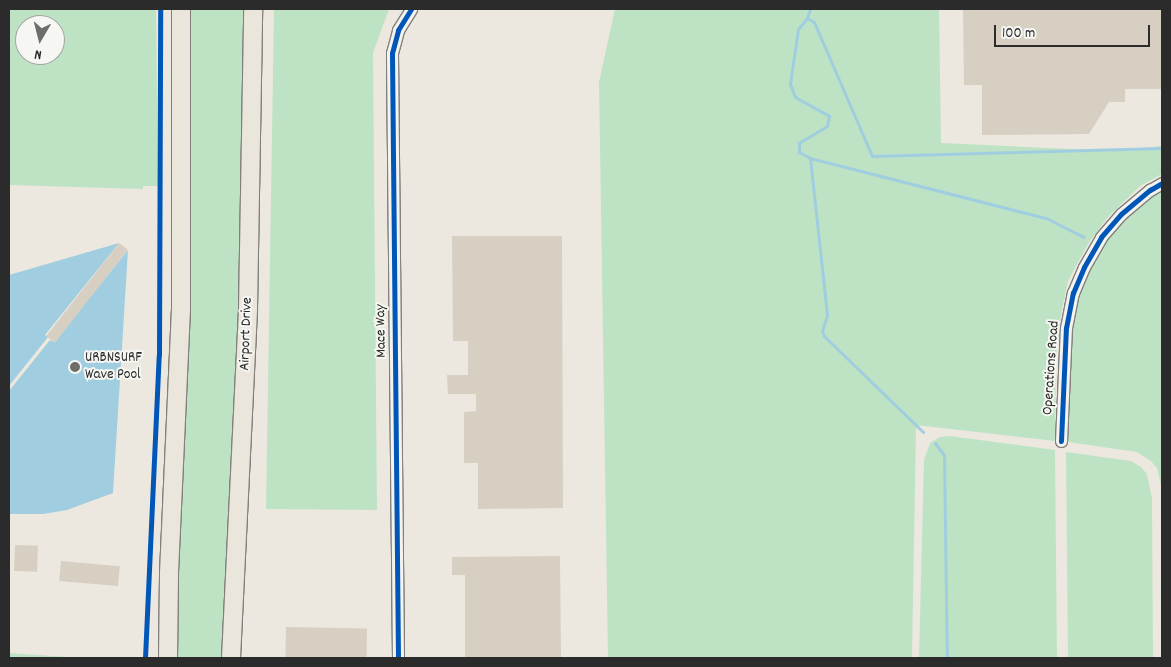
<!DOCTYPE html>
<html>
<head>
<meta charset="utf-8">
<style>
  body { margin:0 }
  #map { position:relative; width:1171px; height:667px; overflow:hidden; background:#ece8df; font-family:Dekko,sans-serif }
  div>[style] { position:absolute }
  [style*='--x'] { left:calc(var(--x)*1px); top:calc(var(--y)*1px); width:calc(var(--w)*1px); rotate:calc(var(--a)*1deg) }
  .green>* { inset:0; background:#bde3c4 }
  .water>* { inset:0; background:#a0cee0 }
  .stream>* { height:3px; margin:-1.5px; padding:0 1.5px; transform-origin:1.5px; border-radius:1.5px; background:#a0cee0 }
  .building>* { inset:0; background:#d6cfc2; transform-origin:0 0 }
  .roads { filter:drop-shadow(1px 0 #82807c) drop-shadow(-1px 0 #82807c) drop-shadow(0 1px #82807c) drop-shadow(0 -1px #82807c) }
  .street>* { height:11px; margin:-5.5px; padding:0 5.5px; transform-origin:5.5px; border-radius:5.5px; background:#f4f3f0 }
  .primary>* { height:18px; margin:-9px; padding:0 9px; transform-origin:9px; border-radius:9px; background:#ebe6dc }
  .cycleway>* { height:5px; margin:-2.5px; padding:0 2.5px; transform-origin:2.5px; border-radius:2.5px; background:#0057b8 }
  .dots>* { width:14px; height:14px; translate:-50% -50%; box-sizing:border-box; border:2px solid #f6f6f2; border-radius:50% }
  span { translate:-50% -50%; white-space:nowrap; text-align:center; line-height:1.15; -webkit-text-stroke:4px #f6f6f2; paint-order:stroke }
  .street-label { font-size:15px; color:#2b2b2b }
  .poi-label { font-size:15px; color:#2b2b2b }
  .left { translate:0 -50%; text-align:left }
  .frame { position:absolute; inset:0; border:10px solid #2b2b2b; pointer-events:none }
  .north { position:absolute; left:15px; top:15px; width:50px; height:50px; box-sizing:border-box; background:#f6f6f2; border:1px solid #a5a5a2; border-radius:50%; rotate:188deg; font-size:14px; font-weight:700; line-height:20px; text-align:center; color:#2b2b2b }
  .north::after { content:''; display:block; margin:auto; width:18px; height:22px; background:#6f6d6a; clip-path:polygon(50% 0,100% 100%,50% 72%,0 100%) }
  .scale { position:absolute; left:994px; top:25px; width:156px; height:22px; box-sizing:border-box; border:2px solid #2b2b2b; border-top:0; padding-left:6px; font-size:15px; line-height:18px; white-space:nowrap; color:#2b2b2b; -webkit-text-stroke:4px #f6f6f2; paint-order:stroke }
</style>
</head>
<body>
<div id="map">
  <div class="green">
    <i style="clip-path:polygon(evenodd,9px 9px,156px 9px,158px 186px,143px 186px,143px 189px,9px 185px,9px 9px,25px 25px,55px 25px,55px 55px,25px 55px,25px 25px)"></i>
    <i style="clip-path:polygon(191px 9px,245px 9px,244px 212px,236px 413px,221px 658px,176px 658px,189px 308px,186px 95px)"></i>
    <i style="clip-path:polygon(274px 9px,389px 9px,373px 53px,377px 510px,266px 509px)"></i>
    <i style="clip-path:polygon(615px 9px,939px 9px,941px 143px,1112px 151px,1162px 146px,1162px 174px,1140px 186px,1107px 218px,1088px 244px,1068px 281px,1061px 314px,1056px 356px,1055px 441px,916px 425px,912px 658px,608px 658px,599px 82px)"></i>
    <i style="clip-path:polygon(1162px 189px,1162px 587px,1161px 485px,1157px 468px,1151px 461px,1137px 452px,1068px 442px,1069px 358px,1073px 318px,1081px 287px,1098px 252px,1119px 223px,1148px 197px)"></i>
    <i style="clip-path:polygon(949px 436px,1055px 450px,1057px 658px,919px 658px,924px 460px,930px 443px,940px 437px)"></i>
    <i style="clip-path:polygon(1066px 452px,1131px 461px,1141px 467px,1147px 474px,1152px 498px,1153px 658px,1068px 658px)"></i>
    <i style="clip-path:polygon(9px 653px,83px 658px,9px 658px)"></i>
  </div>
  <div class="water">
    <i style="clip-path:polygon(119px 243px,45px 335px,48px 337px,9px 386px,9px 275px)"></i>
    <i style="clip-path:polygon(128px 250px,113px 493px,67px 510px,43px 514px,9px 514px,9px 391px,50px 340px,54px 342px)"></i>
  </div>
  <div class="stream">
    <i style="--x:810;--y:9;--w:9;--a:108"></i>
    <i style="--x:807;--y:18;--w:14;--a:129"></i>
    <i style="--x:798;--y:29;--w:56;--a:98.3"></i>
    <i style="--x:790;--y:84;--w:14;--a:69"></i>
    <i style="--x:795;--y:97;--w:39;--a:29"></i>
    <i style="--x:829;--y:116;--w:10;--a:101"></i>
    <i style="--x:827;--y:126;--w:33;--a:149"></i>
    <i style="--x:799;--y:143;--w:9;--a:90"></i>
    <i style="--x:799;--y:152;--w:13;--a:29"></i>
    <i style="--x:810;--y:158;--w:158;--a:83.8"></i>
    <i style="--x:827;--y:315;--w:17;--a:107"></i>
    <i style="--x:822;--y:331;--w:5;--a:68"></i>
    <i style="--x:824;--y:336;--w:138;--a:44.1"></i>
    <i style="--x:807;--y:18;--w:8;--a:30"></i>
    <i style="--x:814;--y:22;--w:146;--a:66.6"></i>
    <i style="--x:872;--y:156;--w:290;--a:-1.6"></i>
    <i style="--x:810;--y:158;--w:244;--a:14.3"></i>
    <i style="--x:1046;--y:218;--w:42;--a:26.6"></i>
    <i style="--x:935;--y:443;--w:15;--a:53"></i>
    <i style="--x:944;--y:455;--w:203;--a:89.2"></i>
  </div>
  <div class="building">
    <i style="clip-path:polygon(963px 9px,1162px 9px,1162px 89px,1125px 89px,1125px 102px,1109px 102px,1089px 134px,982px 135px,982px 85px,964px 85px)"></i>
    <i style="clip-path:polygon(452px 236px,562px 236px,563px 508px,478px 509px,478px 463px,464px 463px,464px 412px,476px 411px,476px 394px,448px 394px,447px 375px,468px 375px,468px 341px,453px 341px)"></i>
    <i style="left:119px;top:243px;width:11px;height:118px;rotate:38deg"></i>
    <i style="left:15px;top:545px;width:23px;height:26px;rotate:2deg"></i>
    <i style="clip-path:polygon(560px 556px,561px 658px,465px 658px,465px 575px,452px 575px,452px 557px)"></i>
    <i style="left:61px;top:561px;width:59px;height:20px;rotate:5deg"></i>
    <i style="left:286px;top:627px;width:81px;height:31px;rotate:1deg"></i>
  </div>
  <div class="roads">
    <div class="street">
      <i style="--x:1061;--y:441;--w:113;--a:-87.5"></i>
      <i style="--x:1066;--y:328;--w:36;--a:-79"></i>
      <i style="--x:1073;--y:293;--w:28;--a:-67"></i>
      <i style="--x:1084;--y:267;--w:34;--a:-60"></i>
      <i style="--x:1101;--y:237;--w:30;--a:-49"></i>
      <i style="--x:1121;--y:214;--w:38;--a:-40"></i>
      <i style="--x:1150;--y:190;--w:14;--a:-30"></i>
      <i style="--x:398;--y:658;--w:605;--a:-90.57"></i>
      <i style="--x:392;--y:53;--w:24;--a:-75"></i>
      <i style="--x:398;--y:30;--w:25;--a:-58"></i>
    </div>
    <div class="primary">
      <i style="--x:168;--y:658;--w:85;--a:-89.3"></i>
      <i style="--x:169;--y:573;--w:263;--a:-87.4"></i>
      <i style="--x:181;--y:310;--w:301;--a:-90"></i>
      <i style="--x:231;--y:658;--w:350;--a:-87.2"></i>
      <i style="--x:248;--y:308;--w:299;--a:-89"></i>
    </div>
  </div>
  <div class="cycleway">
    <i style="--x:1061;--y:441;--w:113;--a:-87.5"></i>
    <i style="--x:1066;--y:328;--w:36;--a:-79"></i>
    <i style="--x:1073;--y:293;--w:28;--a:-67"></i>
    <i style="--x:1084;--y:267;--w:34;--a:-60"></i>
    <i style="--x:1101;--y:237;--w:30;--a:-49"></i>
    <i style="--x:1121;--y:214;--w:38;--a:-40"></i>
    <i style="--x:1150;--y:190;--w:14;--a:-30"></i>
    <i style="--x:145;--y:658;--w:303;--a:-87.4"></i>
    <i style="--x:159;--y:355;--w:346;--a:-89.8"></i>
    <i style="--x:398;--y:658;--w:605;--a:-90.57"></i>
    <i style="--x:392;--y:53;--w:24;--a:-75"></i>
    <i style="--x:398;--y:30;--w:25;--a:-58"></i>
  </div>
  <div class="dots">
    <i style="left:75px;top:367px;background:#6f6d6a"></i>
  </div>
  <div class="street-label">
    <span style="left:382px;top:331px;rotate:-91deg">Mace Way</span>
    <span style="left:247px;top:334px;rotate:-88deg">Airport Drive</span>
    <span style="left:1052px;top:368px;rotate:-86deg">Operations Road</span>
  </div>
  <div class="poi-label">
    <span class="left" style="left:85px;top:367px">URBNSURF<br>Wave Pool</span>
  </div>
  <div class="frame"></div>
  <div class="north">N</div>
  <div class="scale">100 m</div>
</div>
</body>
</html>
